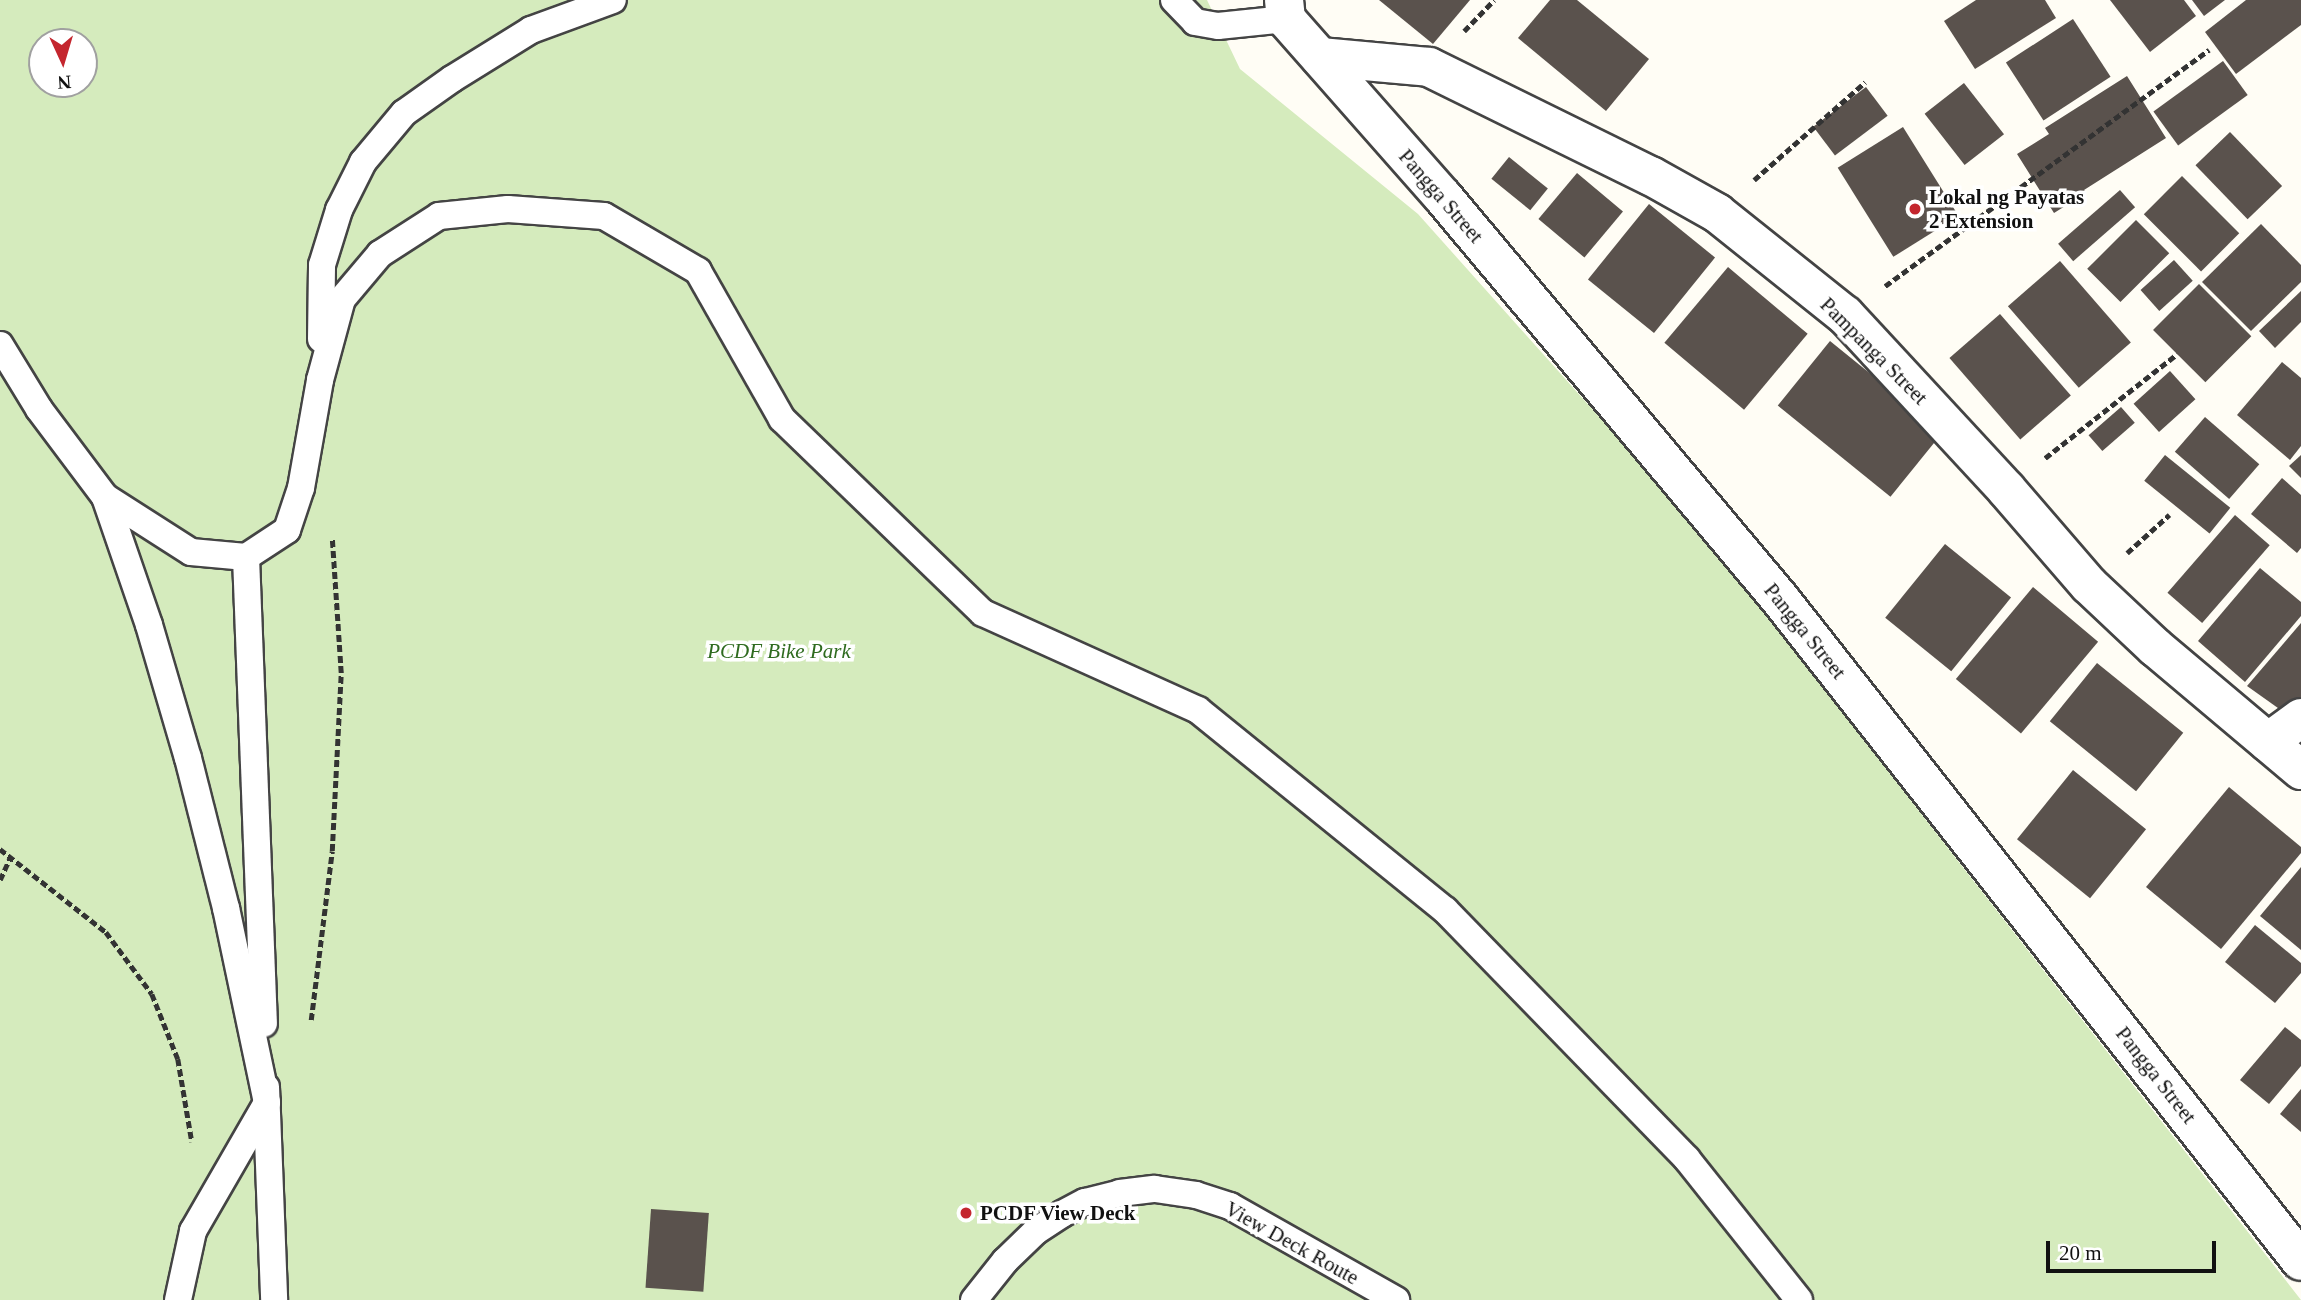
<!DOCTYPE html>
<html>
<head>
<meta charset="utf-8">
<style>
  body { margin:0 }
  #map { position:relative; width:2301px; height:1300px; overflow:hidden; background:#fffdf5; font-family:"Times New Roman",serif }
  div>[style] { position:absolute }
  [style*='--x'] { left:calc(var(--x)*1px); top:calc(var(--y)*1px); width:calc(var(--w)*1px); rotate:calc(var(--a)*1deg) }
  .green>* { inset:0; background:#d5ebbd }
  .building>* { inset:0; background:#5a524d; transform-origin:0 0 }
  .path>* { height:4.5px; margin-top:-2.25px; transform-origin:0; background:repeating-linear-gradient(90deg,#333 0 7px,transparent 0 10.5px) }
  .roads { filter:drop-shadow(2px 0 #444) drop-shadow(-2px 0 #444) drop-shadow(0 2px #444) drop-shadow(0 -2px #444) }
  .service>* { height:26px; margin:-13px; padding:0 13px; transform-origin:13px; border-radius:13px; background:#fff }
  .minor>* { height:38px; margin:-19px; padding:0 19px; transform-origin:19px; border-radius:19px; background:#fff }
  .dots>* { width:19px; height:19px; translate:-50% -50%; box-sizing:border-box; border:4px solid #fff; border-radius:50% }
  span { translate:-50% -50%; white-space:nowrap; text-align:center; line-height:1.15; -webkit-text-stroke:7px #fff; paint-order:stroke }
  .street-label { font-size:21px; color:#111 }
  .poi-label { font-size:21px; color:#111; font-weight:700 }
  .left { translate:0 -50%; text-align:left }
  .park-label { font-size:21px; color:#2f6b1f; font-style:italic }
  .north { position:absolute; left:28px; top:28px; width:70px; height:70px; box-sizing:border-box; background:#fff; border:2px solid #a0a0a0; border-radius:50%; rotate:176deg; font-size:19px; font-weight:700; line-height:28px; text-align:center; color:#111 }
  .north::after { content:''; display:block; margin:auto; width:24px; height:32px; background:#c4262e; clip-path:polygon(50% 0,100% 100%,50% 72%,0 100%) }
  .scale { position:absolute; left:2046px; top:1241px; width:170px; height:32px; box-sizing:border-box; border:4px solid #111; border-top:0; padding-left:9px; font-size:21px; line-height:24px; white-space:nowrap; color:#111; -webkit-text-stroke:5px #fff; paint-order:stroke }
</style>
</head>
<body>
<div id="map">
  <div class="green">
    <i style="clip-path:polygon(evenodd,0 0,1207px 0,1240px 69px,1418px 214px,1694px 523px,2301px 1300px,0 1300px,0 0,42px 42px,84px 42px,84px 84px,42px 84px,42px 42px)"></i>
  </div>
  <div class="building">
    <i style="clip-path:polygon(1379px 0,1470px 0,1433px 44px)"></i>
    <i style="clip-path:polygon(1550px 0,1577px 0,1649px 59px,1606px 111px,1518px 38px)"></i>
    <i style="clip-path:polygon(1976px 0,2045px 0,2056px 18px,1975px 69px,1944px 21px)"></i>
    <i style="clip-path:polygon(2110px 0,2184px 0,2196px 16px,2150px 52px)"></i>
    <i style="clip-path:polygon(2192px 0,2225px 0,2204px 16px)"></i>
    <i style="clip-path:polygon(2246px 0,2301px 0,2301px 25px,2236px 74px,2205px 32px)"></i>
    <i style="left:2073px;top:19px;width:69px;height:80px;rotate:57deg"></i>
    <i style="left:2223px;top:61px;width:42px;height:86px;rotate:54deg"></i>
    <i style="clip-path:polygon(2127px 76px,2166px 138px,2084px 190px,2086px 193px,2054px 213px,2017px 154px,2049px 134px,2045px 128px)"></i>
    <i style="left:1964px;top:83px;width:65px;height:50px;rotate:52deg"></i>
    <i style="left:1866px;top:87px;width:36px;height:66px;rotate:53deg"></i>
    <i style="left:1903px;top:127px;width:105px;height:77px;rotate:58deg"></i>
    <i style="left:2230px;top:132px;width:75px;height:48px;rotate:46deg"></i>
    <i style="left:1509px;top:157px;width:50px;height:28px;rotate:39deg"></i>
    <i style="left:1577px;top:173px;width:60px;height:60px;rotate:40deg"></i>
    <i style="left:2182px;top:176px;width:81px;height:54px;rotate:45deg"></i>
    <i style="left:2120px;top:190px;width:23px;height:82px;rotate:49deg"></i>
    <i style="left:1649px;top:204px;width:85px;height:97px;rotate:39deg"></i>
    <i style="left:2136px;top:220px;width:47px;height:69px;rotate:45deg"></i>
    <i style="clip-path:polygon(2261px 224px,2301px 265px,2301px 282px,2251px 331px,2202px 282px)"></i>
    <i style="left:2174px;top:260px;width:28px;height:45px;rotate:48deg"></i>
    <i style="left:2060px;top:261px;width:108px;height:69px;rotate:49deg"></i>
    <i style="left:1728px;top:267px;width:104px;height:99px;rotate:40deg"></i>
    <i style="left:2199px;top:284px;width:74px;height:65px;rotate:45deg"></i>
    <i style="clip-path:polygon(2301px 291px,2301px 322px,2275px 348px,2259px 331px)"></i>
    <i style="left:2000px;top:314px;width:108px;height:67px;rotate:49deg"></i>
    <i style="left:1830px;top:341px;width:145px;height:83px;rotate:39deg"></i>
    <i style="clip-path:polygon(2282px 362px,2301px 378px,2301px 446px,2290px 460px,2237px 415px)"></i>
    <i style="left:2170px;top:371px;width:38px;height:49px;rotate:48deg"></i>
    <i style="left:2121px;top:407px;width:21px;height:43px;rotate:49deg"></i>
    <i style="left:2205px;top:417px;width:72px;height:46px;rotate:41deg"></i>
    <i style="left:2165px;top:455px;width:84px;height:33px;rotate:39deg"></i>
    <i style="clip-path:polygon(2301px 455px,2301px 478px,2289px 466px)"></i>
    <i style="clip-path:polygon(2282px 478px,2301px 495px,2301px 548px,2297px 553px,2251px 514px)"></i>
    <i style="left:2235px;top:515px;width:46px;height:103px;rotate:41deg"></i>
    <i style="left:1945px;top:544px;width:85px;height:95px;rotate:39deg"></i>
    <i style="clip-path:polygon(2260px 568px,2301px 602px,2301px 616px,2245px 682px,2198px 641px)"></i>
    <i style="left:2033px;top:587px;width:85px;height:120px;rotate:40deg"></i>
    <i style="clip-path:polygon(2301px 623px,2301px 698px,2285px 713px,2247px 686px)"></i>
    <i style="left:2097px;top:663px;width:111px;height:75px;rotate:39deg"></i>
    <i style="left:2073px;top:770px;width:94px;height:89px;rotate:39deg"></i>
    <i style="clip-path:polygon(2229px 787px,2301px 847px,2301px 853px,2221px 949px,2146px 887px)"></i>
    <i style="clip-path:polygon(2301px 867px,2301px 950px,2260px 916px)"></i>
    <i style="clip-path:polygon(2255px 925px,2301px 963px,2301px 973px,2275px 1003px,2225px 962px)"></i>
    <i style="clip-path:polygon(2285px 1027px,2301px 1040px,2301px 1066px,2269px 1104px,2240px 1080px)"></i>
    <i style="clip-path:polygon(2301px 1089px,2301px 1132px,2280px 1114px)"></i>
    <i style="left:651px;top:1209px;width:58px;height:79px;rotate:4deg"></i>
  </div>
  <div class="path">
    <i style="--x:1464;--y:31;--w:43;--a:-45.9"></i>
    <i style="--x:1754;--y:180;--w:148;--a:-41.4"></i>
    <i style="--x:1885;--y:286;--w:401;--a:-36.1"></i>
    <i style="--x:2045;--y:458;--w:168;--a:-38.2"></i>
    <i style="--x:2127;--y:553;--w:57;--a:-42.1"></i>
    <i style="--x:0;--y:849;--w:135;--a:38.1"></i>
    <i style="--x:106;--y:932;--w:77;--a:53.4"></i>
    <i style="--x:152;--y:994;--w:70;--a:68.2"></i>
    <i style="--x:178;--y:1059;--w:84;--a:80.4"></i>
    <i style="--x:0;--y:880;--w:24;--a:-66"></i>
    <i style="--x:311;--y:1020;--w:170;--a:-82.9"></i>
    <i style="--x:332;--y:851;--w:178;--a:-87.1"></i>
    <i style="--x:341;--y:673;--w:136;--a:-93.8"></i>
  </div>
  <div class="roads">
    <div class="service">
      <i style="--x:1174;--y:0;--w:30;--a:46"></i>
      <i style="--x:1195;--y:22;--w:23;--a:10"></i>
      <i style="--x:1218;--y:26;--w:68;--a:-5.9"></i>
      <i style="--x:321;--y:339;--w:74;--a:-89.2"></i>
      <i style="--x:322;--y:265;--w:58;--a:-72.8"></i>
      <i style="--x:339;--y:210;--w:54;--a:-63.4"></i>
      <i style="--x:363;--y:162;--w:64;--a:-50.1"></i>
      <i style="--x:404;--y:113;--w:59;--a:-35.3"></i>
      <i style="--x:452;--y:79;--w:93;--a:-31.8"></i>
      <i style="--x:531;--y:30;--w:87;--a:-20.1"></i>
      <i style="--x:0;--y:345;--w:75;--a:58.6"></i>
      <i style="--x:39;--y:409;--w:110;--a:53.1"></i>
      <i style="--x:105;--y:497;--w:135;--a:71"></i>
      <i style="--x:149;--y:625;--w:139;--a:73.7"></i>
      <i style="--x:188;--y:758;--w:155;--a:75.8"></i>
      <i style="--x:226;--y:908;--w:198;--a:78.1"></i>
      <i style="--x:105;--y:497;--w:102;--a:32.6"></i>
      <i style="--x:191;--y:552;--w:55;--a:5.2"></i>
      <i style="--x:246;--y:557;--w:49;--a:-33.4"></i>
      <i style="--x:287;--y:530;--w:44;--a:-71.6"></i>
      <i style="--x:301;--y:488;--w:110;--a:-80"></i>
      <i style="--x:320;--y:380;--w:84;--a:-74.8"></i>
      <i style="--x:342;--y:299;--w:59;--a:-49.8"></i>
      <i style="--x:380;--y:254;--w:70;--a:-32.8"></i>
      <i style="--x:439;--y:216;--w:69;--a:-5.8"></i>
      <i style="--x:508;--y:209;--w:96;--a:4.2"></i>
      <i style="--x:604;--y:216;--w:109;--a:30.3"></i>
      <i style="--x:698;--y:271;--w:170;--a:60.4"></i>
      <i style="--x:782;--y:419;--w:279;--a:44"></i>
      <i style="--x:983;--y:613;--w:236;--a:24.3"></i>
      <i style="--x:1198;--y:710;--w:318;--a:39"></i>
      <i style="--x:1445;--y:910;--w:347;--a:45.8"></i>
      <i style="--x:1687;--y:1159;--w:180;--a:51.5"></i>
      <i style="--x:246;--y:557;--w:467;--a:87.8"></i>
      <i style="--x:266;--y:1087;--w:213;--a:87.8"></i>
      <i style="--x:178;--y:1300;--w:71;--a:-77.7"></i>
      <i style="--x:193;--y:1231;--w:148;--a:-60"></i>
      <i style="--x:974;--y:1300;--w:50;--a:-51.5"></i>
      <i style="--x:1005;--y:1261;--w:43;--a:-44.1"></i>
      <i style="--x:1036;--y:1231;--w:31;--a:-33"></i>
      <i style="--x:1062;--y:1214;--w:26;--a:-28"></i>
      <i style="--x:1085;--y:1202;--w:36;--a:-14"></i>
      <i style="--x:1120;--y:1193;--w:35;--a:-7"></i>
      <i style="--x:1155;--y:1189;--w:41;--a:8.3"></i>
      <i style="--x:1196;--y:1195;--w:36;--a:18"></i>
      <i style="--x:1230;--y:1206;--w:191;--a:29.5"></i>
    </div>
    <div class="minor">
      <i style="--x:1284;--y:0;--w:19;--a:84"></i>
      <i style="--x:1286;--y:19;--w:237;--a:48.6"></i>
      <i style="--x:1443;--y:197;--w:525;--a:50.03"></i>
      <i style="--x:1780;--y:599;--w:842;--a:51.8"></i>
      <i style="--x:1320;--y:57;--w:109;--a:5.2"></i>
      <i style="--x:1429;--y:67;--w:247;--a:26.2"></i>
      <i style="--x:1651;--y:176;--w:76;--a:29.3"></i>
      <i style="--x:1717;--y:213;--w:164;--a:38.6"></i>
      <i style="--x:1845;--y:315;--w:237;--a:47.2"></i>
      <i style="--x:2006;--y:489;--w:127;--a:49.2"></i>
      <i style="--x:2089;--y:585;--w:91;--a:43.2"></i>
      <i style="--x:2155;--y:647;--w:191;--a:40.1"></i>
      <i style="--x:2268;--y:742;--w:41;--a:-36"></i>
    </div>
  </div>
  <div class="dots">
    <i style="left:1915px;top:209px;background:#c4262e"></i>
    <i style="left:966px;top:1213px;background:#c4262e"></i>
  </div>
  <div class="street-label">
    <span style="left:1441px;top:196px;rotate:49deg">Pangga Street</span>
    <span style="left:1874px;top:351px;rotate:45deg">Pampanga Street</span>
    <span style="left:1805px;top:631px;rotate:51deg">Pangga Street</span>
    <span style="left:2156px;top:1075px;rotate:52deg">Pangga Street</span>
    <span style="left:1292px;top:1243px;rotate:29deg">View Deck Route</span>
  </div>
  <div class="poi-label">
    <span class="left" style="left:1929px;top:209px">Lokal ng Payatas<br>2 Extension</span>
    <span class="left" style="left:980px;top:1213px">PCDF View Deck</span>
  </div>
  <div class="park-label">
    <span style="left:779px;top:651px">PCDF Bike Park</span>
  </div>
  <div class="north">N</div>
  <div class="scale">20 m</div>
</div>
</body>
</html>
